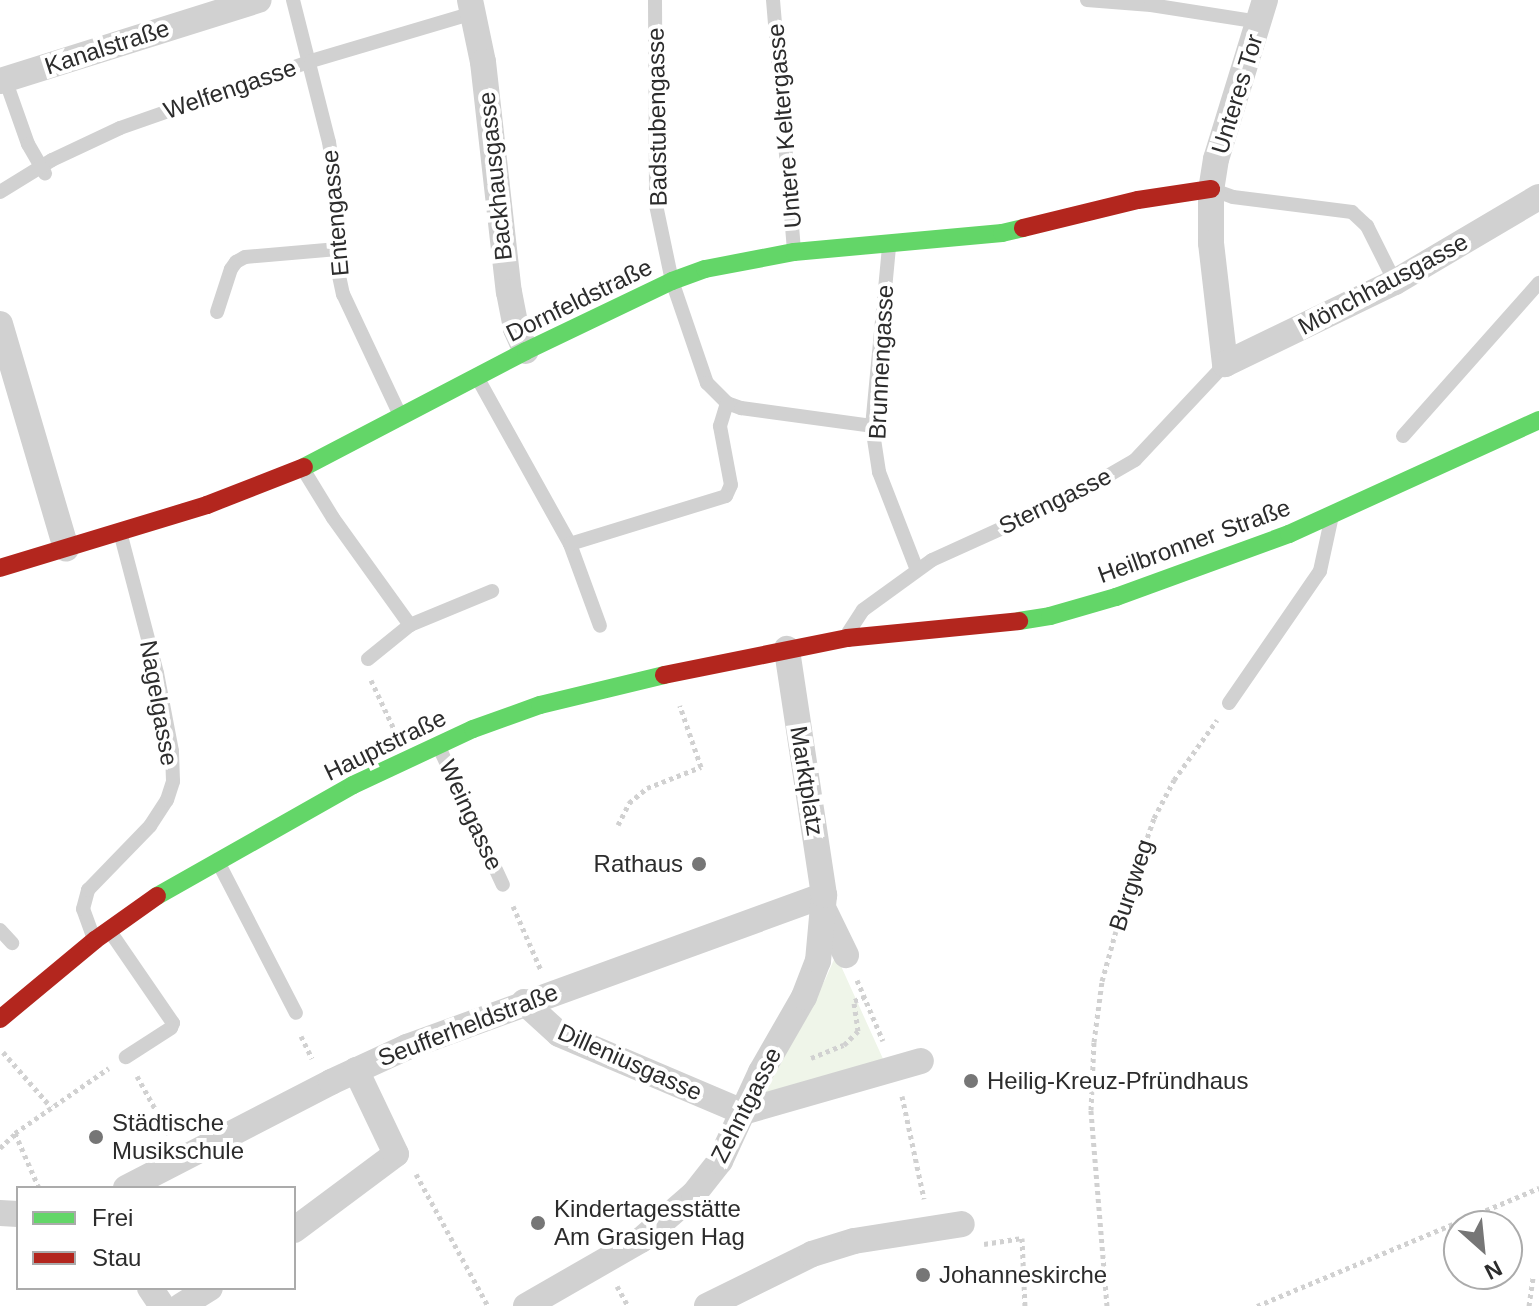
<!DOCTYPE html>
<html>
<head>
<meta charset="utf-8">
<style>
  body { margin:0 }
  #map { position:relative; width:1539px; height:1306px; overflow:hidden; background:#fff; font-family:Arial,sans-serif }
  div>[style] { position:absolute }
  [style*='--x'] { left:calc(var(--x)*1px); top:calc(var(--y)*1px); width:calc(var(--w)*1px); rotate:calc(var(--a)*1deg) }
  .green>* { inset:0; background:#eff5e9 }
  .path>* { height:5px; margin-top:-2.5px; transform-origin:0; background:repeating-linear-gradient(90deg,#d1d1d1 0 4px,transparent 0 8px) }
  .lane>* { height:14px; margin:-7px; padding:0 7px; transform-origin:7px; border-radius:7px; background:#d1d1d1 }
  .street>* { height:26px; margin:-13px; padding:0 13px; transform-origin:13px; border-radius:13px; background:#d1d1d1 }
  .fast>* { height:18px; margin:-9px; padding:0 9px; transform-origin:9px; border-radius:9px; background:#63d668 }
  .jam>* { height:18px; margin:-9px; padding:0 9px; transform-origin:9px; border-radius:9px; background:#b3261e }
  .dots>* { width:22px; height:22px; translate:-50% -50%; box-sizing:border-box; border:4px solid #fff; border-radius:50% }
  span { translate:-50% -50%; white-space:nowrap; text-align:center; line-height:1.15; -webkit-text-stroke:8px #fff; paint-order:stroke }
  .street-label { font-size:24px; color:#2c2c2c }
  .poi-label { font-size:24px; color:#2c2c2c }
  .right { translate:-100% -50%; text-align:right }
  .left { translate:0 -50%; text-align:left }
  .legend { position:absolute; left:16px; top:1186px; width:280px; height:104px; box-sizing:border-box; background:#fff; border:2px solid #ababab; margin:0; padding:10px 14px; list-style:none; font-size:24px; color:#2c2c2c }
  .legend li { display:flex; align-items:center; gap:16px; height:40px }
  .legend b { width:40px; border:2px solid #ababab }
  .north { position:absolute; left:1443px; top:1210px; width:80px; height:80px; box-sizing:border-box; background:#fff; border:2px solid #ababab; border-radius:50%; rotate:153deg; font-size:22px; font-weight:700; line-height:32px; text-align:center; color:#2c2c2c }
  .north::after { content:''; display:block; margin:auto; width:28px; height:36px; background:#767676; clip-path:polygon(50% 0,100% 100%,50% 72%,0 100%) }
</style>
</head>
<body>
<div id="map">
  <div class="green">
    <i style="clip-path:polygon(836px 955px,884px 1061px,754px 1101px,825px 980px)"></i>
  </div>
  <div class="path">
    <i style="--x:371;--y:680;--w:54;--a:64.9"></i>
    <i style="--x:618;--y:825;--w:25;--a:-63"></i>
    <i style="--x:629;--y:803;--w:23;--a:-40"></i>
    <i style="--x:647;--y:788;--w:58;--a:-21.3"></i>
    <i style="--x:701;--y:767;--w:65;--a:-109"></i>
    <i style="--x:513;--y:906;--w:70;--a:66.4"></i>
    <i style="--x:857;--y:980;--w:66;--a:66.9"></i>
    <i style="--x:301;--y:1036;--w:25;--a:64"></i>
    <i style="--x:3;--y:1052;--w:73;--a:48.9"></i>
    <i style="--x:811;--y:1058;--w:35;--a:-22"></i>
    <i style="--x:844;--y:1045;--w:20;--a:-45"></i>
    <i style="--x:858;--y:1031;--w:30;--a:-98"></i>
    <i style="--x:854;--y:1001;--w:11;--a:-22"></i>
    <i style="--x:137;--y:1076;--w:66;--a:61.1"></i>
    <i style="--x:902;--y:1096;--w:105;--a:77.9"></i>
    <i style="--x:0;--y:1148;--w:21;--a:-43"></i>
    <i style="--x:416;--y:1174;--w:150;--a:61.4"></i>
    <i style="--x:39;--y:1188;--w:60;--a:-113.6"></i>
    <i style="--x:15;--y:1133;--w:114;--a:-34.7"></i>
    <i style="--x:984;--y:1244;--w:38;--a:-9"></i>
    <i style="--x:1022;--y:1238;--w:68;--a:87.5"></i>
    <i style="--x:617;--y:1286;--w:23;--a:61"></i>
    <i style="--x:1107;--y:1306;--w:197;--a:-94.7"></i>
    <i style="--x:1091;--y:1110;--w:68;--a:-87.5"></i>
    <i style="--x:1094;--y:1042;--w:62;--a:-82.5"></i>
    <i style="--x:1102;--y:981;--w:71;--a:-74.4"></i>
    <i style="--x:1121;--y:913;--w:101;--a:-70.8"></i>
    <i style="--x:1154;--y:818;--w:43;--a:-62.2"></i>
    <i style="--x:1174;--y:780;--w:74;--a:-54.4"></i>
    <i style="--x:1257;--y:1306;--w:306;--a:-22.7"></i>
    <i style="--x:1529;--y:1306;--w:30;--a:-82"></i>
  </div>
  <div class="lane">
    <i style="--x:293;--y:0;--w:146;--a:75.8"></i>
    <i style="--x:329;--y:142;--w:60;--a:81.3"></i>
    <i style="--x:338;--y:201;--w:70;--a:90"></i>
    <i style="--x:338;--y:271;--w:24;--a:78"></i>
    <i style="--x:343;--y:294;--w:136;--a:64.8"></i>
    <i style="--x:655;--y:0;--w:205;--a:89.7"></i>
    <i style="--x:656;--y:205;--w:78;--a:78.1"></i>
    <i style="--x:672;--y:281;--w:108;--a:71.1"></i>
    <i style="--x:707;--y:383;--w:28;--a:45"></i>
    <i style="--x:727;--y:403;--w:15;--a:20"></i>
    <i style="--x:741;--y:408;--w:132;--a:7.8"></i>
    <i style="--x:773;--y:0;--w:253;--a:85.2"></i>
    <i style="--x:1087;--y:0;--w:64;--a:4.5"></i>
    <i style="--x:1151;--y:5;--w:109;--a:8.9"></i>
    <i style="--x:5;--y:79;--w:69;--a:70.5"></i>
    <i style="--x:28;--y:144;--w:34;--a:60"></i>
    <i style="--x:1211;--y:189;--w:23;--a:20"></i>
    <i style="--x:1233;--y:197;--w:120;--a:7.2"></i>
    <i style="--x:1352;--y:212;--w:21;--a:43"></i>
    <i style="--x:1367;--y:226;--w:63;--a:63.4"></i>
    <i style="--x:0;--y:192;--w:61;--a:-31.6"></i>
    <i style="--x:52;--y:160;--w:75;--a:-25.2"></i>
    <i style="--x:120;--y:128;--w:202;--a:-19.3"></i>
    <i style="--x:311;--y:61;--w:169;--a:-16.5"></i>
    <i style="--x:889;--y:247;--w:180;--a:95.4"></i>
    <i style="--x:872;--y:426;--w:47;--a:81.3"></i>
    <i style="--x:879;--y:472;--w:105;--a:68.8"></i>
    <i style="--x:217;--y:312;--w:45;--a:-72"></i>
    <i style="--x:231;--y:269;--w:9;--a:-54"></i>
    <i style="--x:236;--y:262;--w:10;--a:-29"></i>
    <i style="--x:245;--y:257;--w:93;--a:-4.9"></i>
    <i style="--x:477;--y:377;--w:191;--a:60.9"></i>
    <i style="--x:570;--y:544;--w:87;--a:69.9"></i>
    <i style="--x:1403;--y:436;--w:205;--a:-48.4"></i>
    <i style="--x:303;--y:469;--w:57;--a:58.5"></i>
    <i style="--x:333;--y:518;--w:132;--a:54.3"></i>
    <i style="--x:570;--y:544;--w:163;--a:-17.1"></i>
    <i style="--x:726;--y:496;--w:12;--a:-66"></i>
    <i style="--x:731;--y:485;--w:60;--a:-100.6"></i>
    <i style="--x:720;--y:426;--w:24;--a:-73"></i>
    <i style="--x:848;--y:633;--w:27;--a:-57"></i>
    <i style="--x:863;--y:610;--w:85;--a:-35.9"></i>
    <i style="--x:932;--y:560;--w:153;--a:-24.4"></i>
    <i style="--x:1071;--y:497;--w:74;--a:-30"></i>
    <i style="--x:1135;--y:460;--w:132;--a:-46.8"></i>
    <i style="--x:368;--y:659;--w:54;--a:-39"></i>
    <i style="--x:410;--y:625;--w:89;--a:-22.5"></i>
    <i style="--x:1229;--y:703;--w:160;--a:-55.4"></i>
    <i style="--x:1320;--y:571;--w:52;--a:-77.8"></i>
    <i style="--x:438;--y:745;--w:154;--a:65.1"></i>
    <i style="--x:217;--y:860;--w:172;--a:62.7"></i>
    <i style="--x:0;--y:930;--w:18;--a:47"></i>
    <i style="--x:109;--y:930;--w:113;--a:55.5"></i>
    <i style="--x:173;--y:1023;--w:5;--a:112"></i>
    <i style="--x:171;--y:1028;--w:54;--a:147.2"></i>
    <i style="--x:94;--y:939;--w:32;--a:-110"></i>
    <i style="--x:83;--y:909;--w:20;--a:-75"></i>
    <i style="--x:88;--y:890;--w:89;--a:-45.9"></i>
    <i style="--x:150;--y:826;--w:31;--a:-57"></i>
    <i style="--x:167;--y:800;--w:20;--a:-72"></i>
    <i style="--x:173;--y:781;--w:30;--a:-92"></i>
    <i style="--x:172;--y:751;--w:79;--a:-100.9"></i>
    <i style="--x:157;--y:673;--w:146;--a:-104.7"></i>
  </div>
  <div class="street">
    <i style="--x:470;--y:0;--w:63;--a:78.2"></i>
    <i style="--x:483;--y:62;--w:231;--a:83.6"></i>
    <i style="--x:509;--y:292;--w:38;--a:79"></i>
    <i style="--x:516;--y:329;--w:24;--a:66"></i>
    <i style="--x:1265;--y:0;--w:166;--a:107.1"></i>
    <i style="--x:1216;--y:159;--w:30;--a:99"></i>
    <i style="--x:1211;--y:189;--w:54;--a:90"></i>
    <i style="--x:1211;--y:243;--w:122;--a:83.4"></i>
    <i style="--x:1225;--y:364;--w:189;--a:-25.8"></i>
    <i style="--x:1395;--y:282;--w:167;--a:-30.6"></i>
    <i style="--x:0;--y:81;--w:271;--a:-17.4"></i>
    <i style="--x:0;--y:324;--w:234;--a:73.6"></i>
    <i style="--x:825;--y:912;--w:48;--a:64"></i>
    <i style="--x:524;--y:1002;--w:47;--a:42.4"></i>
    <i style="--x:559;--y:1034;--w:200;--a:23"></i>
    <i style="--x:743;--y:1112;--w:185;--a:-16"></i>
    <i style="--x:126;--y:1188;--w:231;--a:-27.3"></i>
    <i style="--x:331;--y:1082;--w:84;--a:-24.7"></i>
    <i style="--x:407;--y:1047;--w:444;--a:-20"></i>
    <i style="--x:0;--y:1213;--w:18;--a:3"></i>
    <i style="--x:294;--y:1230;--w:127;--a:-36.7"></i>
    <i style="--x:396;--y:1154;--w:93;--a:-115.5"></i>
    <i style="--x:150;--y:1288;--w:22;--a:56"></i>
    <i style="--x:181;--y:1306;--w:34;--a:-32"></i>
    <i style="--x:526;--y:1306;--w:133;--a:-29.9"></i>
    <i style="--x:641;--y:1240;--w:70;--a:-41"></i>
    <i style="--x:694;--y:1194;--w:42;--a:-51.8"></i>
    <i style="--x:720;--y:1161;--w:98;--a:-65.3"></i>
    <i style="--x:761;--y:1072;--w:86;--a:-60.2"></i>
    <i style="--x:804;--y:997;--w:39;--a:-69"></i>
    <i style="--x:818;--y:961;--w:66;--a:-84.8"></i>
    <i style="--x:824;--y:895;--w:249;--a:-98.6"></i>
    <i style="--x:707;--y:1306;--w:117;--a:-26.3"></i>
    <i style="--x:812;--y:1254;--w:44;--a:-17.2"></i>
    <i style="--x:854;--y:1241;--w:109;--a:-8.9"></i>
  </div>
  <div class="fast">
    <i style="--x:304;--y:467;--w:250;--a:-27.6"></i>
    <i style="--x:526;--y:351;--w:162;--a:-25.6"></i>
    <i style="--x:672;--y:281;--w:35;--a:-20"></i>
    <i style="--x:705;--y:269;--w:91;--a:-10.8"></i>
    <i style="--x:794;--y:252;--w:209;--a:-5.2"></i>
    <i style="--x:1002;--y:233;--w:22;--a:-13"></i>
    <i style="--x:1019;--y:621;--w:31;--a:-9"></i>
    <i style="--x:1050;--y:616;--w:69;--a:-16.1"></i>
    <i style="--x:1116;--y:597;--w:184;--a:-20"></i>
    <i style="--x:1289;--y:534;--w:275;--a:-24.5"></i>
    <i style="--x:157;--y:896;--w:225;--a:-29.5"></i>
    <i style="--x:353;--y:785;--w:132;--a:-25"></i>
    <i style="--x:473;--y:729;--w:71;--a:-19.7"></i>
    <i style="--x:540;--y:705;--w:128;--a:-13.6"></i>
  </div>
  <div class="jam">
    <i style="--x:1023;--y:228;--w:118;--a:-13.7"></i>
    <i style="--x:1138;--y:200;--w:74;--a:-8.6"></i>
    <i style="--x:0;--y:568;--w:216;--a:-16.9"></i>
    <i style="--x:207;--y:505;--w:104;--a:-21.4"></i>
    <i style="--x:664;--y:675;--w:187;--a:-11.4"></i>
    <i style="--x:847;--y:638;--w:173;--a:-5.6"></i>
    <i style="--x:0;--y:1019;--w:124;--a:-39.7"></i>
    <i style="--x:95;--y:940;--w:76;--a:-35.4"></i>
  </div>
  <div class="dots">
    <i style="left:699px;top:864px;background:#767676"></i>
    <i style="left:971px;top:1081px;background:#767676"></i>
    <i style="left:96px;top:1137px;background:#767676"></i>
    <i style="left:538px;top:1223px;background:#767676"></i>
    <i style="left:923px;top:1275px;background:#767676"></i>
  </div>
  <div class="street-label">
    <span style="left:107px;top:47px;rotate:-18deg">Kanalstraße</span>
    <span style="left:230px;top:89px;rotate:-19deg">Welfengasse</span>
    <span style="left:1237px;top:94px;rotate:-73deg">Unteres Tor</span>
    <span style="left:657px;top:117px;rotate:-91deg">Badstubengasse</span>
    <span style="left:784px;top:126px;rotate:-95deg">Untere Keltergasse</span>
    <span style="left:495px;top:176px;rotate:-96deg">Backhausgasse</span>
    <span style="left:335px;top:213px;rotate:-95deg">Entengasse</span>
    <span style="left:1383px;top:284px;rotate:-28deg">Mönchhausgasse</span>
    <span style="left:579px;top:300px;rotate:-26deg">Dornfeldstraße</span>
    <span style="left:881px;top:362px;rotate:-87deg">Brunnengasse</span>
    <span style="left:1055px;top:501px;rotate:-26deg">Sterngasse</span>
    <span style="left:1194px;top:541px;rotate:-20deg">Heilbronner Straße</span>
    <span style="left:159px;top:703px;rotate:80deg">Nagelgasse</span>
    <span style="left:385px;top:745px;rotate:-26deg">Hauptstraße</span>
    <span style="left:807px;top:781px;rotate:81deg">Marktplatz</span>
    <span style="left:471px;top:815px;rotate:65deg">Weingasse</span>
    <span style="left:1131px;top:885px;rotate:-72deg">Burgweg</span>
    <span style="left:468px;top:1025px;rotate:-21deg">Seufferheldstraße</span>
    <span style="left:630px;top:1062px;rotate:24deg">Dilleniusgasse</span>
    <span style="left:746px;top:1105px;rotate:-63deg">Zehntgasse</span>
  </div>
  <div class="poi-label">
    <span class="right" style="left:683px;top:864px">Rathaus</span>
    <span class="left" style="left:987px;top:1081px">Heilig-Kreuz-Pfründhaus</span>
    <span class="left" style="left:112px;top:1137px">Städtische<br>Musikschule</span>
    <span class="left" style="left:554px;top:1223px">Kindertagesstätte<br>Am Grasigen Hag</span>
    <span class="left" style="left:939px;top:1275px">Johanneskirche</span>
  </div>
  <ul class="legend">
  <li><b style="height:10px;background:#63d668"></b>Frei</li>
  <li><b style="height:10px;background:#b3261e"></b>Stau</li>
  </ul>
  <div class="north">N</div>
</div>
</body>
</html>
